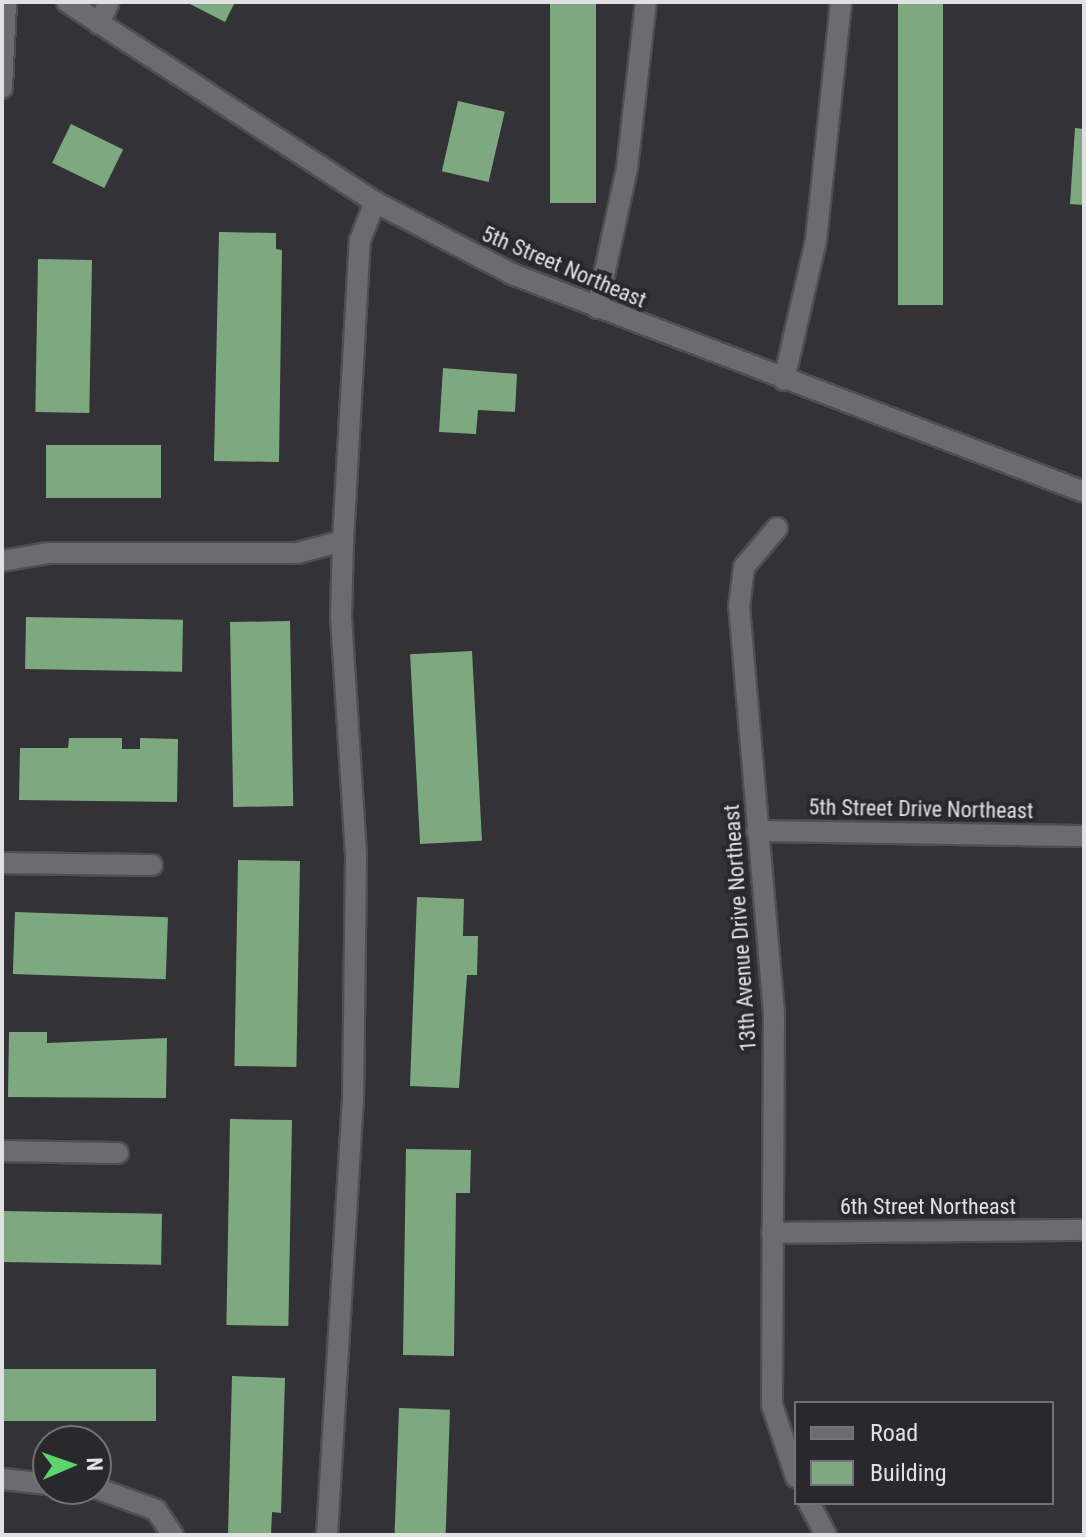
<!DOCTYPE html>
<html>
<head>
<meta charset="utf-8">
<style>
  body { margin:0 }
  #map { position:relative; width:1086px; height:1537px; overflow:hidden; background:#333236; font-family:"Roboto Condensed",sans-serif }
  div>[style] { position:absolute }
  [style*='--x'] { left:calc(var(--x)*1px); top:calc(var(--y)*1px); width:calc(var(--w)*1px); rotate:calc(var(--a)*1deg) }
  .building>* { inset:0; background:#7ea980; transform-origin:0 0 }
  .roads { filter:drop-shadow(2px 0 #4f4e52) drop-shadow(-2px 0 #4f4e52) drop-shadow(0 2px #4f4e52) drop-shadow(0 -2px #4f4e52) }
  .minor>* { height:20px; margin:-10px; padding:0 10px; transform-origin:10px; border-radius:10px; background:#6c6b6e }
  span { translate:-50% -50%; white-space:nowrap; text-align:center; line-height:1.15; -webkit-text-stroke:8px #29282c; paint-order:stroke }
  .street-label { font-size:22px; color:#e1e0e3 }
  .frame { position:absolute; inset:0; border:4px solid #e1e0e3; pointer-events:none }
  .legend { position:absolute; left:794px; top:1401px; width:260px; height:104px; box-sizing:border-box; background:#29282c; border:2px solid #737275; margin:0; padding:10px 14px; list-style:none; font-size:24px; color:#e1e0e3 }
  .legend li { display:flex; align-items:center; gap:16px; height:40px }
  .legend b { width:40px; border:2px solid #737275 }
  .north { position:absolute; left:32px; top:1425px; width:80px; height:80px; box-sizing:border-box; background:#29282c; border:2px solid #737275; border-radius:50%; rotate:88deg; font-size:22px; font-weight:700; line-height:32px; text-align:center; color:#e1e0e3 }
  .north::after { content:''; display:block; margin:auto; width:28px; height:36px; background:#5ed56c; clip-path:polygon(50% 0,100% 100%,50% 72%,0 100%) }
</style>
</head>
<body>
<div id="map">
  <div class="building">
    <i style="clip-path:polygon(186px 2px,235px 2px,225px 22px)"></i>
    <i style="left:550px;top:2px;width:46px;height:201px"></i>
    <i style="left:898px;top:2px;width:45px;height:303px"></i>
    <i style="left:458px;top:101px;width:48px;height:72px;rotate:13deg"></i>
    <i style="left:71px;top:124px;width:58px;height:43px;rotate:26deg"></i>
    <i style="clip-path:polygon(1075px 128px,1084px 129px,1084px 205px,1070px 204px)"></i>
    <i style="clip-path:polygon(219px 232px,276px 233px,276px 249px,282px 250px,279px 462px,214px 461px)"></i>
    <i style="left:38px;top:259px;width:54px;height:153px;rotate:1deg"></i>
    <i style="clip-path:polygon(443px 368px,517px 374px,515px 412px,478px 410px,476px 434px,439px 432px)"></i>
    <i style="left:46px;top:445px;width:115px;height:53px"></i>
    <i style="left:26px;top:617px;width:157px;height:52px;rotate:1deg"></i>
    <i style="left:290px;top:621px;width:185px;height:60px;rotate:89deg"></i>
    <i style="left:472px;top:651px;width:190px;height:62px;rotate:87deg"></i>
    <i style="clip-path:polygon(69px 738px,122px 738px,122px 749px,140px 749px,140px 738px,178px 739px,177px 802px,19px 800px,20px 748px,68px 748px)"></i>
    <i style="left:238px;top:860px;width:62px;height:206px;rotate:1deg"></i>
    <i style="clip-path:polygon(417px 897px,464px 899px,463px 936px,478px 936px,477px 975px,467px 975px,459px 1088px,410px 1086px)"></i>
    <i style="left:15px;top:912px;width:153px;height:62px;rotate:2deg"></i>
    <i style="clip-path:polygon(9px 1032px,47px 1032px,47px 1043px,167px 1038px,166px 1098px,8px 1097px)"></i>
    <i style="left:230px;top:1119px;width:62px;height:206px;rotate:1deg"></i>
    <i style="clip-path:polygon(406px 1149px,471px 1150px,470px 1193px,456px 1193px,454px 1356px,403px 1355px)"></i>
    <i style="left:3px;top:1211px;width:159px;height:51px;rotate:1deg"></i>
    <i style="left:2px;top:1369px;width:154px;height:52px"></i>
    <i style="clip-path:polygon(232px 1376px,285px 1378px,281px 1513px,272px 1512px,271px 1535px,228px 1535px)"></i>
    <i style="left:399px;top:1408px;width:51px;height:127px;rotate:2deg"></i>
  </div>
  <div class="roads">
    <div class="minor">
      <i style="--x:67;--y:2;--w:367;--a:33"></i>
      <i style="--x:375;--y:202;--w:155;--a:27.7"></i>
      <i style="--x:512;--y:274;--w:612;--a:20.86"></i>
      <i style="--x:99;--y:24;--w:24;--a:-66"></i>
      <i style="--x:2;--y:88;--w:86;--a:-87.3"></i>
      <i style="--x:597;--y:308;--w:143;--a:-77.9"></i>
      <i style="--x:627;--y:168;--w:167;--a:-83.5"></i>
      <i style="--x:784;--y:380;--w:144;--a:-77.1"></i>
      <i style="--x:816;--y:240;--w:239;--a:-84"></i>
      <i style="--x:777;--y:528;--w:51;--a:130.2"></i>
      <i style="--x:744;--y:567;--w:38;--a:97"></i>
      <i style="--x:739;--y:605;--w:409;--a:85.1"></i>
      <i style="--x:774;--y:1013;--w:392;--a:90.3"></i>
      <i style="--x:772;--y:1405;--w:76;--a:71.6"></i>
      <i style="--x:2;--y:561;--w:48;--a:-9.7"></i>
      <i style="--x:49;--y:553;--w:248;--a:0"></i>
      <i style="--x:297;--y:553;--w:48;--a:-14.6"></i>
      <i style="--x:757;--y:831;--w:327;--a:0.9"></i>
      <i style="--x:2;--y:863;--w:150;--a:0.8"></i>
      <i style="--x:2;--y:1151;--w:116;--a:1"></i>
      <i style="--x:772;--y:1233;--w:312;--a:-0.6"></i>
      <i style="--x:2;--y:1479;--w:46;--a:6.2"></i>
      <i style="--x:96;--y:1488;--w:64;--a:20.1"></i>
      <i style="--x:156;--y:1510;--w:30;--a:56"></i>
      <i style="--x:809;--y:1503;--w:36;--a:62"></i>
      <i style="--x:327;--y:1535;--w:433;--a:-86.6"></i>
      <i style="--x:353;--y:1103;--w:248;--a:-89.3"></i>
      <i style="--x:356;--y:855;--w:238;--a:-93.6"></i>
      <i style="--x:341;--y:617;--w:76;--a:-88.5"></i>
      <i style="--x:343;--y:541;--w:301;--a:-86.8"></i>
      <i style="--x:360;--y:240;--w:41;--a:-68.5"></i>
    </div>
  </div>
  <div class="street-label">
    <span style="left:564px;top:267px;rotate:23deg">5th Street Northeast</span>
    <span style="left:921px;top:809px;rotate:1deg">5th Street Drive Northeast</span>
    <span style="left:740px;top:928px;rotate:-94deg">13th Avenue Drive Northeast</span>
    <span style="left:928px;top:1207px">6th Street Northeast</span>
  </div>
  <div class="frame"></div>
  <ul class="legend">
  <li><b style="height:10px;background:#6c6b6e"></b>Road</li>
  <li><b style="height:22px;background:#7ea980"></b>Building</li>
  </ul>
  <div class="north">N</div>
</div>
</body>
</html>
